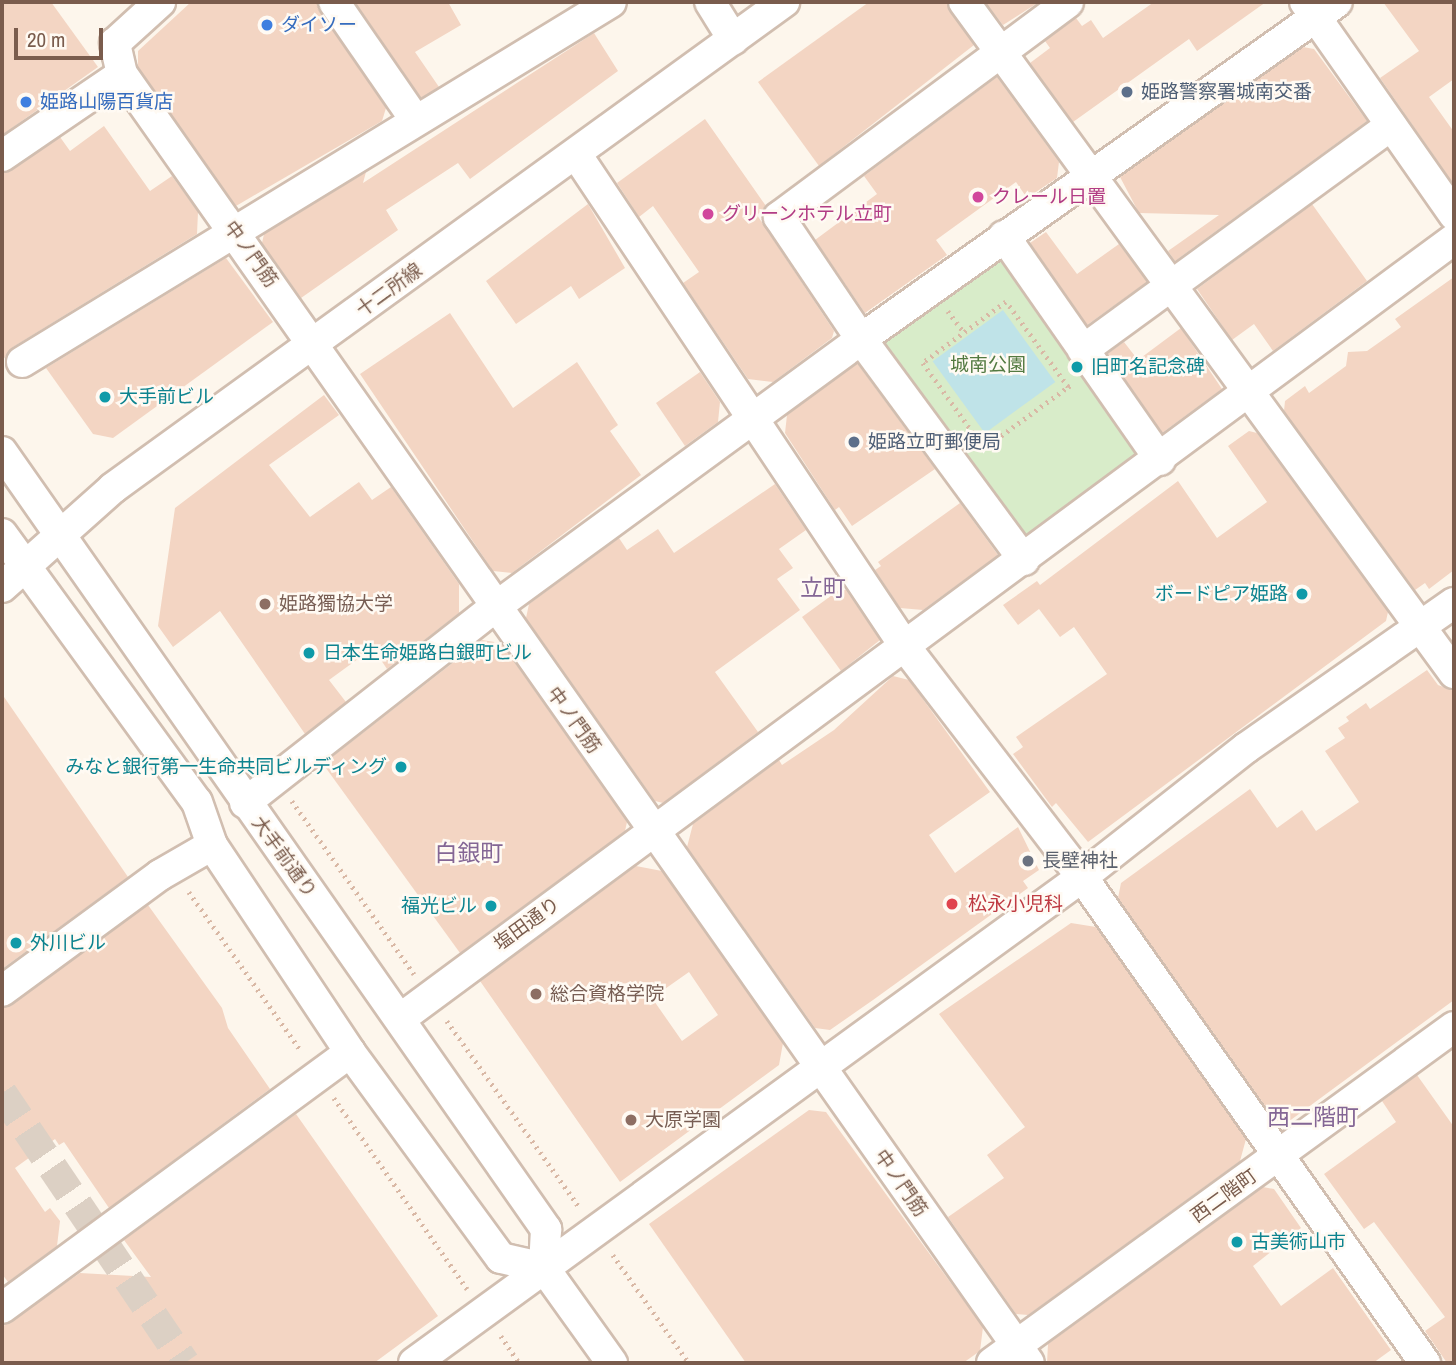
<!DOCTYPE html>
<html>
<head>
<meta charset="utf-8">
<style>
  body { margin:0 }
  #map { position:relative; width:1456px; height:1365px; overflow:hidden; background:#fdf6ec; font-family:"Archivo Narrow","Noto Sans JP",sans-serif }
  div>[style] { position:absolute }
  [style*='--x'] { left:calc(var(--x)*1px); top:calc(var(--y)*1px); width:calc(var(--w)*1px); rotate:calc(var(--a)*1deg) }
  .green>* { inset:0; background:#d8ecc9; transform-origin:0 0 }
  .water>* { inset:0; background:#bfe3e8; transform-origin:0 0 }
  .building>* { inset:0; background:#f3d5c3 }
  .minor-tunnel>* { height:30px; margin-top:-15px; transform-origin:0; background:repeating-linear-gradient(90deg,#dcd0c4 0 30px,transparent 0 45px) }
  .path>* { height:4.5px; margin-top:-2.25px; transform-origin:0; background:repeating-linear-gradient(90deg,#d9b8a5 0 2px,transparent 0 7px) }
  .roads { filter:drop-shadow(2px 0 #d1beb0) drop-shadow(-2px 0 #d1beb0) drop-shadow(0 2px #d1beb0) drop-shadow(0 -2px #d1beb0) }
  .minor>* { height:30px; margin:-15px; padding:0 15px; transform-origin:15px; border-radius:15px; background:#fff }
  .dots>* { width:19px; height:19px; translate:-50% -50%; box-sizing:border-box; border:4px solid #fffaf3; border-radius:50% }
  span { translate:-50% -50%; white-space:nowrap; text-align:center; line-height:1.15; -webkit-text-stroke:5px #fffaf3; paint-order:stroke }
  .shop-label { font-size:19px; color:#366cbe }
  .left { translate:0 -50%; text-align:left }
  .service-label { font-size:19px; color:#4e5e75 }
  .hotel-label { font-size:19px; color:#b23c85 }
  .street-label { font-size:19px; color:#7a5c4d }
  .park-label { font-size:19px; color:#537a41 }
  .culture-label { font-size:19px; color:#0d838f }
  .right { translate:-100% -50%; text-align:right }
  .education-label { font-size:19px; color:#785e54 }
  .worship-label { font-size:19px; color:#5b616d }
  .health-label { font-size:19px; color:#be3a42 }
  .quarter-label { font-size:23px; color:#846695 }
  .frame { position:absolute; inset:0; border:4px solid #7a5c4d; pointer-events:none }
  .scale { position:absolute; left:14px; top:28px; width:89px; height:32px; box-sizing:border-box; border:4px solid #7a5c4d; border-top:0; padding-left:9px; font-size:21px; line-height:24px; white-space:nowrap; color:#7a5c4d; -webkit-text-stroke:5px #fffaf3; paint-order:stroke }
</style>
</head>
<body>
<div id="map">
  <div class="green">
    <i style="left:1004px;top:259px;width:241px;height:150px;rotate:55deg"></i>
  </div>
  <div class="water">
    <i style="left:1003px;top:310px;width:89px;height:87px;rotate:54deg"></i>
  </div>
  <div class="building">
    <i style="clip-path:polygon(2px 2px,51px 2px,98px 67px,2px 135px)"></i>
    <i style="clip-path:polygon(191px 2px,317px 2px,386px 108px,382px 121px,236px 206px,138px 67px,138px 51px)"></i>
    <i style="clip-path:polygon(355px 2px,448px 2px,461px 25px,415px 52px,439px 87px,421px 98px)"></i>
    <i style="clip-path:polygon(869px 2px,947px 2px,974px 45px,819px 166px,758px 82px)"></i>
    <i style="clip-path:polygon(985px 2px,1039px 2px,1003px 25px)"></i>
    <i style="clip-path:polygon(1154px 2px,1266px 2px,1197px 51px,1189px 39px,1073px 122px,1030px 63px,1050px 48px,1045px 41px,1076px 18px,1082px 26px,1091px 20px,1103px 38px)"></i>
    <i style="clip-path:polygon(1383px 2px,1454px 2px,1454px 79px,1429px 97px,1454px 132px,1454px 185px,1380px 78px,1419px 51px)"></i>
    <i style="clip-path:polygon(594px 33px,618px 71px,470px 179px,458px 163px,386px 210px,398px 230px,301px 298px,262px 243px,264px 234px,366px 172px,363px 183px)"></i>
    <i style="clip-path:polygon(1303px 47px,1314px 49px,1367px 121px,1175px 261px,1168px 251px,1219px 215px,1139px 213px,1120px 177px)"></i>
    <i style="clip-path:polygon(997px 77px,1059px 162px,1057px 178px,1027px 198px,1016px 182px,936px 240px,947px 255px,865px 313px,815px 240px,877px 194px,864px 176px)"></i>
    <i style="clip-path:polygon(705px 119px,766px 206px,757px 215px,834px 331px,832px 338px,773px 382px,748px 379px,683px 283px,699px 272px,653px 206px,639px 217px,617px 183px)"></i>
    <i style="clip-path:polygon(104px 126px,150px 191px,172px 176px,198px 212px,197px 234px,13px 347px,2px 361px,2px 173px,60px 137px,70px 151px)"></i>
    <i style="clip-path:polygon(588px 204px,625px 268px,579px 299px,571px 286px,516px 324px,486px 281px)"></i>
    <i style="clip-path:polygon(1312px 204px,1367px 281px,1273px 351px,1254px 324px,1232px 340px,1197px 289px)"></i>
    <i style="clip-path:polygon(1046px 232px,1077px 274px,1119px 244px,1147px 282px,1087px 325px,1030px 243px)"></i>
    <i style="clip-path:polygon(226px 258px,273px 322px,113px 438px,93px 434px,46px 368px)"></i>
    <i style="clip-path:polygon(1454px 277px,1454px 570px,1429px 589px,1425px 583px,1415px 590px,1284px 411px,1285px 401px,1305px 386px,1309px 393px,1346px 366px,1348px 352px,1367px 351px,1401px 327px,1395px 319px)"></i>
    <i style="clip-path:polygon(450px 313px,513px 408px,577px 362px,618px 425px,610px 431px,641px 475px,512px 573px,493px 571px,360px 374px)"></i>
    <i style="clip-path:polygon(1181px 328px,1222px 389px,1162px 433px,1107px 354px,1124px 342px,1138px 360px)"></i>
    <i style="clip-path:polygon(857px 363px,935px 469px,852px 526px,839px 507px,835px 510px,785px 433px,787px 415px)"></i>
    <i style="clip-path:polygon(700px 372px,720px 402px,718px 422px,685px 446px,656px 403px)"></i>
    <i style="clip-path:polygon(324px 395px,339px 415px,269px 465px,310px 517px,359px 482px,372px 500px,391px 487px,459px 584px,459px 613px,387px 669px,373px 648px,329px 680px,346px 702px,305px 734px,220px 611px,173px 647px,158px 626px,175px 508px)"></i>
    <i style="clip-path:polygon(1249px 431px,1257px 433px,1388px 612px,1386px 621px,1088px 842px,1056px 803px,1052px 807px,1013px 754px,1023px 747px,1016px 737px,1107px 674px,1074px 627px,1060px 637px,1039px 609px,1018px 625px,1003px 605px,1037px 581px,1040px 585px,1178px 481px,1217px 538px,1267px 502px,1228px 446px)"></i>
    <i style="clip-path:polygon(775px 484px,806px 530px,779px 549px,793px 568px,777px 579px,800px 610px,715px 672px,758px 732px,663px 803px,655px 801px,526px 618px,529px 604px,619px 538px,627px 550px,658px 529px,674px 553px)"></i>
    <i style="clip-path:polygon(960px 503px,998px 555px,923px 610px,900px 608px,875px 570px,881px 566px,878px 562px)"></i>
    <i style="clip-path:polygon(839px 590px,846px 590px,880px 640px,841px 671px,802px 617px)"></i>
    <i style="clip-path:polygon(482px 640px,501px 643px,627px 822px,625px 831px,460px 953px,323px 764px)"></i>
    <i style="clip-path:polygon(1427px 670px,1438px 685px,1454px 691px,1454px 1000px,1288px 1122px,1275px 1120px,1118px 898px,1121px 883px,1250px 789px,1277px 828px,1302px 810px,1316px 831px,1359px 802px,1325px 751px,1345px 738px,1338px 728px,1349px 721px,1346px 717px,1366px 703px,1370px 709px)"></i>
    <i style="clip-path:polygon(893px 676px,909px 680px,990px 792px,929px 835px,955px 873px,1018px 827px,1039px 870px,1023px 881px,1028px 888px,873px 1000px,830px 1030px,815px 1028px,687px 847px,693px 824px,779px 760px,782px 765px,834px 730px)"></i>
    <i style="clip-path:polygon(2px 694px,128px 877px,2px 969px)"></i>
    <i style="clip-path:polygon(evenodd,636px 866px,662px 871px,783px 1043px,779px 1065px,620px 1182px,480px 981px,636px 866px,689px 972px,718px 1015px,682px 1041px,652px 998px,689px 972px)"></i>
    <i style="clip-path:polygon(148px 905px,222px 1008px,228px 1028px,270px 1089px,109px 1208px,64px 1142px,59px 1145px,55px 1139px,15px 1168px,45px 1212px,50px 1208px,60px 1221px,57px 1246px,8px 1282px,2px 1274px,2px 1008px)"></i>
    <i style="clip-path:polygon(1071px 923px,1096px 927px,1246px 1139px,1240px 1161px,1028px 1315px,1016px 1314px,948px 1217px,1004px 1178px,987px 1155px,1025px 1127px,939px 1014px)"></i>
    <i style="clip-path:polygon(1417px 1075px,1454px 1127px,1454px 1363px,1447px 1363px,1425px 1331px,1445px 1317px,1374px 1222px,1364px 1229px,1324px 1174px,1396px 1122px,1382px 1101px)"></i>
    <i style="clip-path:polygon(809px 1110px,826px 1112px,983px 1327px,980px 1351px,963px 1363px,746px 1363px,649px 1224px)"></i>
    <i style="clip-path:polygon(296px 1114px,438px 1316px,374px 1363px,2px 1363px,2px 1327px,80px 1273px,151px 1277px,124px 1240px)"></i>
    <i style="clip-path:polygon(1263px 1187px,1274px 1189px,1301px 1228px,1253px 1266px,1281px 1306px,1333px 1268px,1391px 1350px,1373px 1363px,1047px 1363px,1048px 1344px)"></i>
  </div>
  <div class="minor-tunnel">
    <i style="--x:2;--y:1093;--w:326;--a:55.9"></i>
  </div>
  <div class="path">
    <i style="--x:948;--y:311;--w:26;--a:53"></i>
    <i style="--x:1068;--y:387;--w:105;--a:-126.1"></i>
    <i style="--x:1006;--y:302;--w:103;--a:143.7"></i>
    <i style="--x:923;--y:363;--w:105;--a:54.3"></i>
    <i style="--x:984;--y:448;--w:104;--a:-36"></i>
    <i style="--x:1068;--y:387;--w:5;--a:-37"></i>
    <i style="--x:292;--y:801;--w:212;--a:54.8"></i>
    <i style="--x:189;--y:892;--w:194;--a:54.8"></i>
    <i style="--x:447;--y:1021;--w:229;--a:54.6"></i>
    <i style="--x:334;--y:1098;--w:233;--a:55.1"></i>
    <i style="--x:613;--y:1255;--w:132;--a:54.9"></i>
    <i style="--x:501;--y:1336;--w:32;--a:56"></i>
  </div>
  <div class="roads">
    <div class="minor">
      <i style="--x:334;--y:2;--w:141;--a:55.4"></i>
      <i style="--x:710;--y:2;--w:44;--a:58.1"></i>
      <i style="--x:964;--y:2;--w:831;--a:53.86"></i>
      <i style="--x:1305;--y:2;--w:260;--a:55"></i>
      <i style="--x:122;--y:74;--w:1576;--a:54.87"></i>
      <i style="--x:576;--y:154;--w:594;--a:56.26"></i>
      <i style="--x:906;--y:648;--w:289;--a:52.5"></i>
      <i style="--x:1082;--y:877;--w:595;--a:54.79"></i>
      <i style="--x:2;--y:156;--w:145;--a:-34.3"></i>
      <i style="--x:122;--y:74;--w:32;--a:-103"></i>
      <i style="--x:115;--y:43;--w:61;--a:-42.3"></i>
      <i style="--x:1004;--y:236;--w:273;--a:55.1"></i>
      <i style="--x:1083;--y:350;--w:381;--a:-36.1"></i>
      <i style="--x:22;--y:362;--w:690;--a:-31.43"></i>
      <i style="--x:2;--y:452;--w:949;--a:55"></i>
      <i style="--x:546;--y:1229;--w:39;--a:93"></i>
      <i style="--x:544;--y:1268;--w:117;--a:54.4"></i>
      <i style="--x:2;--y:534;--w:331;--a:54"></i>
      <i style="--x:197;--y:802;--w:46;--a:70.8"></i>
      <i style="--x:212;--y:845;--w:249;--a:56.3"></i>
      <i style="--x:350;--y:1052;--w:255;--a:53.8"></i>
      <i style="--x:501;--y:1258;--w:44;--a:13.1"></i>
      <i style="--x:1024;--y:560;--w:275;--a:-126.4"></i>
      <i style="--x:861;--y:339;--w:147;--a:-123.9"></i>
      <i style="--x:779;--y:217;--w:360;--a:-36.6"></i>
      <i style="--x:2;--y:587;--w:149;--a:-41.7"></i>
      <i style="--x:113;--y:488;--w:829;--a:-35.92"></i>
      <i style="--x:245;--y:803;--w:316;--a:-38.1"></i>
      <i style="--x:494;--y:608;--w:455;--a:-36.2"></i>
      <i style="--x:861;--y:339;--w:583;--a:-35.3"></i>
      <i style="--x:2;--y:991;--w:196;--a:-36.3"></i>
      <i style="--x:160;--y:875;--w:60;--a:-30"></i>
      <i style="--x:400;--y:1019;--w:1311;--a:-36.5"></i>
      <i style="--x:2;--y:1308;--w:432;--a:-36.3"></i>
      <i style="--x:414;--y:1363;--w:826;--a:-36.04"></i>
      <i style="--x:1082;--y:877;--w:209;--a:-38.2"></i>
      <i style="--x:1246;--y:748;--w:254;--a:-34.9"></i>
      <i style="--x:992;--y:1363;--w:571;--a:-36.03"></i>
    </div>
  </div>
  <div class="dots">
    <i style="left:267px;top:25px;background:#3f7fe0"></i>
    <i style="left:1127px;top:92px;background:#5c6f8a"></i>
    <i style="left:26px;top:102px;background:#3f7fe0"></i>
    <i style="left:978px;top:197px;background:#d1479c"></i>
    <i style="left:708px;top:214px;background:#d1479c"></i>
    <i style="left:1077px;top:367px;background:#0f9aa8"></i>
    <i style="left:105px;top:397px;background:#0f9aa8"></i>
    <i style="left:854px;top:442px;background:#5c6f8a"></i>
    <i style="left:1302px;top:594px;background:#0f9aa8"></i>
    <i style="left:265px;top:604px;background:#8d6e63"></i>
    <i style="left:309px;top:653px;background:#0f9aa8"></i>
    <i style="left:401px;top:767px;background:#0f9aa8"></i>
    <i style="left:1028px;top:861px;background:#6b7280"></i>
    <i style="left:952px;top:904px;background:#e0444e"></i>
    <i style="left:491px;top:906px;background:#0f9aa8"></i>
    <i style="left:16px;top:943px;background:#0f9aa8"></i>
    <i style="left:536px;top:994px;background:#8d6e63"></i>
    <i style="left:631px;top:1120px;background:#8d6e63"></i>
    <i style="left:1237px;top:1242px;background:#0f9aa8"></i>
  </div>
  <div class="shop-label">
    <span class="left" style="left:281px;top:25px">ダイソー</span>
    <span class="left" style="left:40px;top:102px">姫路山陽百貨店</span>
  </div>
  <div class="service-label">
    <span class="left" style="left:1141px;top:92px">姫路警察署城南交番</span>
    <span class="left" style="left:868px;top:442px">姫路立町郵便局</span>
  </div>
  <div class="hotel-label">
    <span class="left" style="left:992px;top:197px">クレール日置</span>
    <span class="left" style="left:722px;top:214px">グリーンホテル立町</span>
  </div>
  <div class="street-label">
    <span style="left:251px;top:254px;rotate:54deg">中ノ門筋</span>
    <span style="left:389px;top:290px;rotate:-36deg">十二所線</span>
    <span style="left:574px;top:720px;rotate:54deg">中ノ門筋</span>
    <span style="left:284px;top:857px;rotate:54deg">大手前通り</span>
    <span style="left:527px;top:924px;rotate:-36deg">塩田通り</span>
    <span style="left:901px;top:1183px;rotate:55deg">中ノ門筋</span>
    <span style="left:1224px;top:1196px;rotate:-36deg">西二階町</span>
  </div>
  <div class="park-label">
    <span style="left:988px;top:365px">城南公園</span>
  </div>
  <div class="culture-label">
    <span class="left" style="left:1091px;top:367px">旧町名記念碑</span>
    <span class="left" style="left:119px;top:397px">大手前ビル</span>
    <span class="right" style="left:1288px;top:594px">ボードピア姫路</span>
    <span class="left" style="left:323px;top:653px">日本生命姫路白銀町ビル</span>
    <span class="right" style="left:387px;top:767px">みなと銀行第一生命共同ビルディング</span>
    <span class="right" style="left:477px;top:906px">福光ビル</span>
    <span class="left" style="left:30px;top:943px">外川ビル</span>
    <span class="left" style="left:1251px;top:1242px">古美術山市</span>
  </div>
  <div class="education-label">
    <span class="left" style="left:279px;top:604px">姫路獨協大学</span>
    <span class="left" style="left:550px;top:994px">総合資格学院</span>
    <span class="left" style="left:645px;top:1120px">大原学園</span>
  </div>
  <div class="worship-label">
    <span class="left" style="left:1042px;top:861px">長壁神社</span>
  </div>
  <div class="health-label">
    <span class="left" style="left:968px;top:904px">松永小児科</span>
  </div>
  <div class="quarter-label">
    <span style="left:823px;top:588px">立町</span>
    <span style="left:469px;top:853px">白銀町</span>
    <span style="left:1313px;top:1117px">西二階町</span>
  </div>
  <div class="frame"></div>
  <div class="scale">20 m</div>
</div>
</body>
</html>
